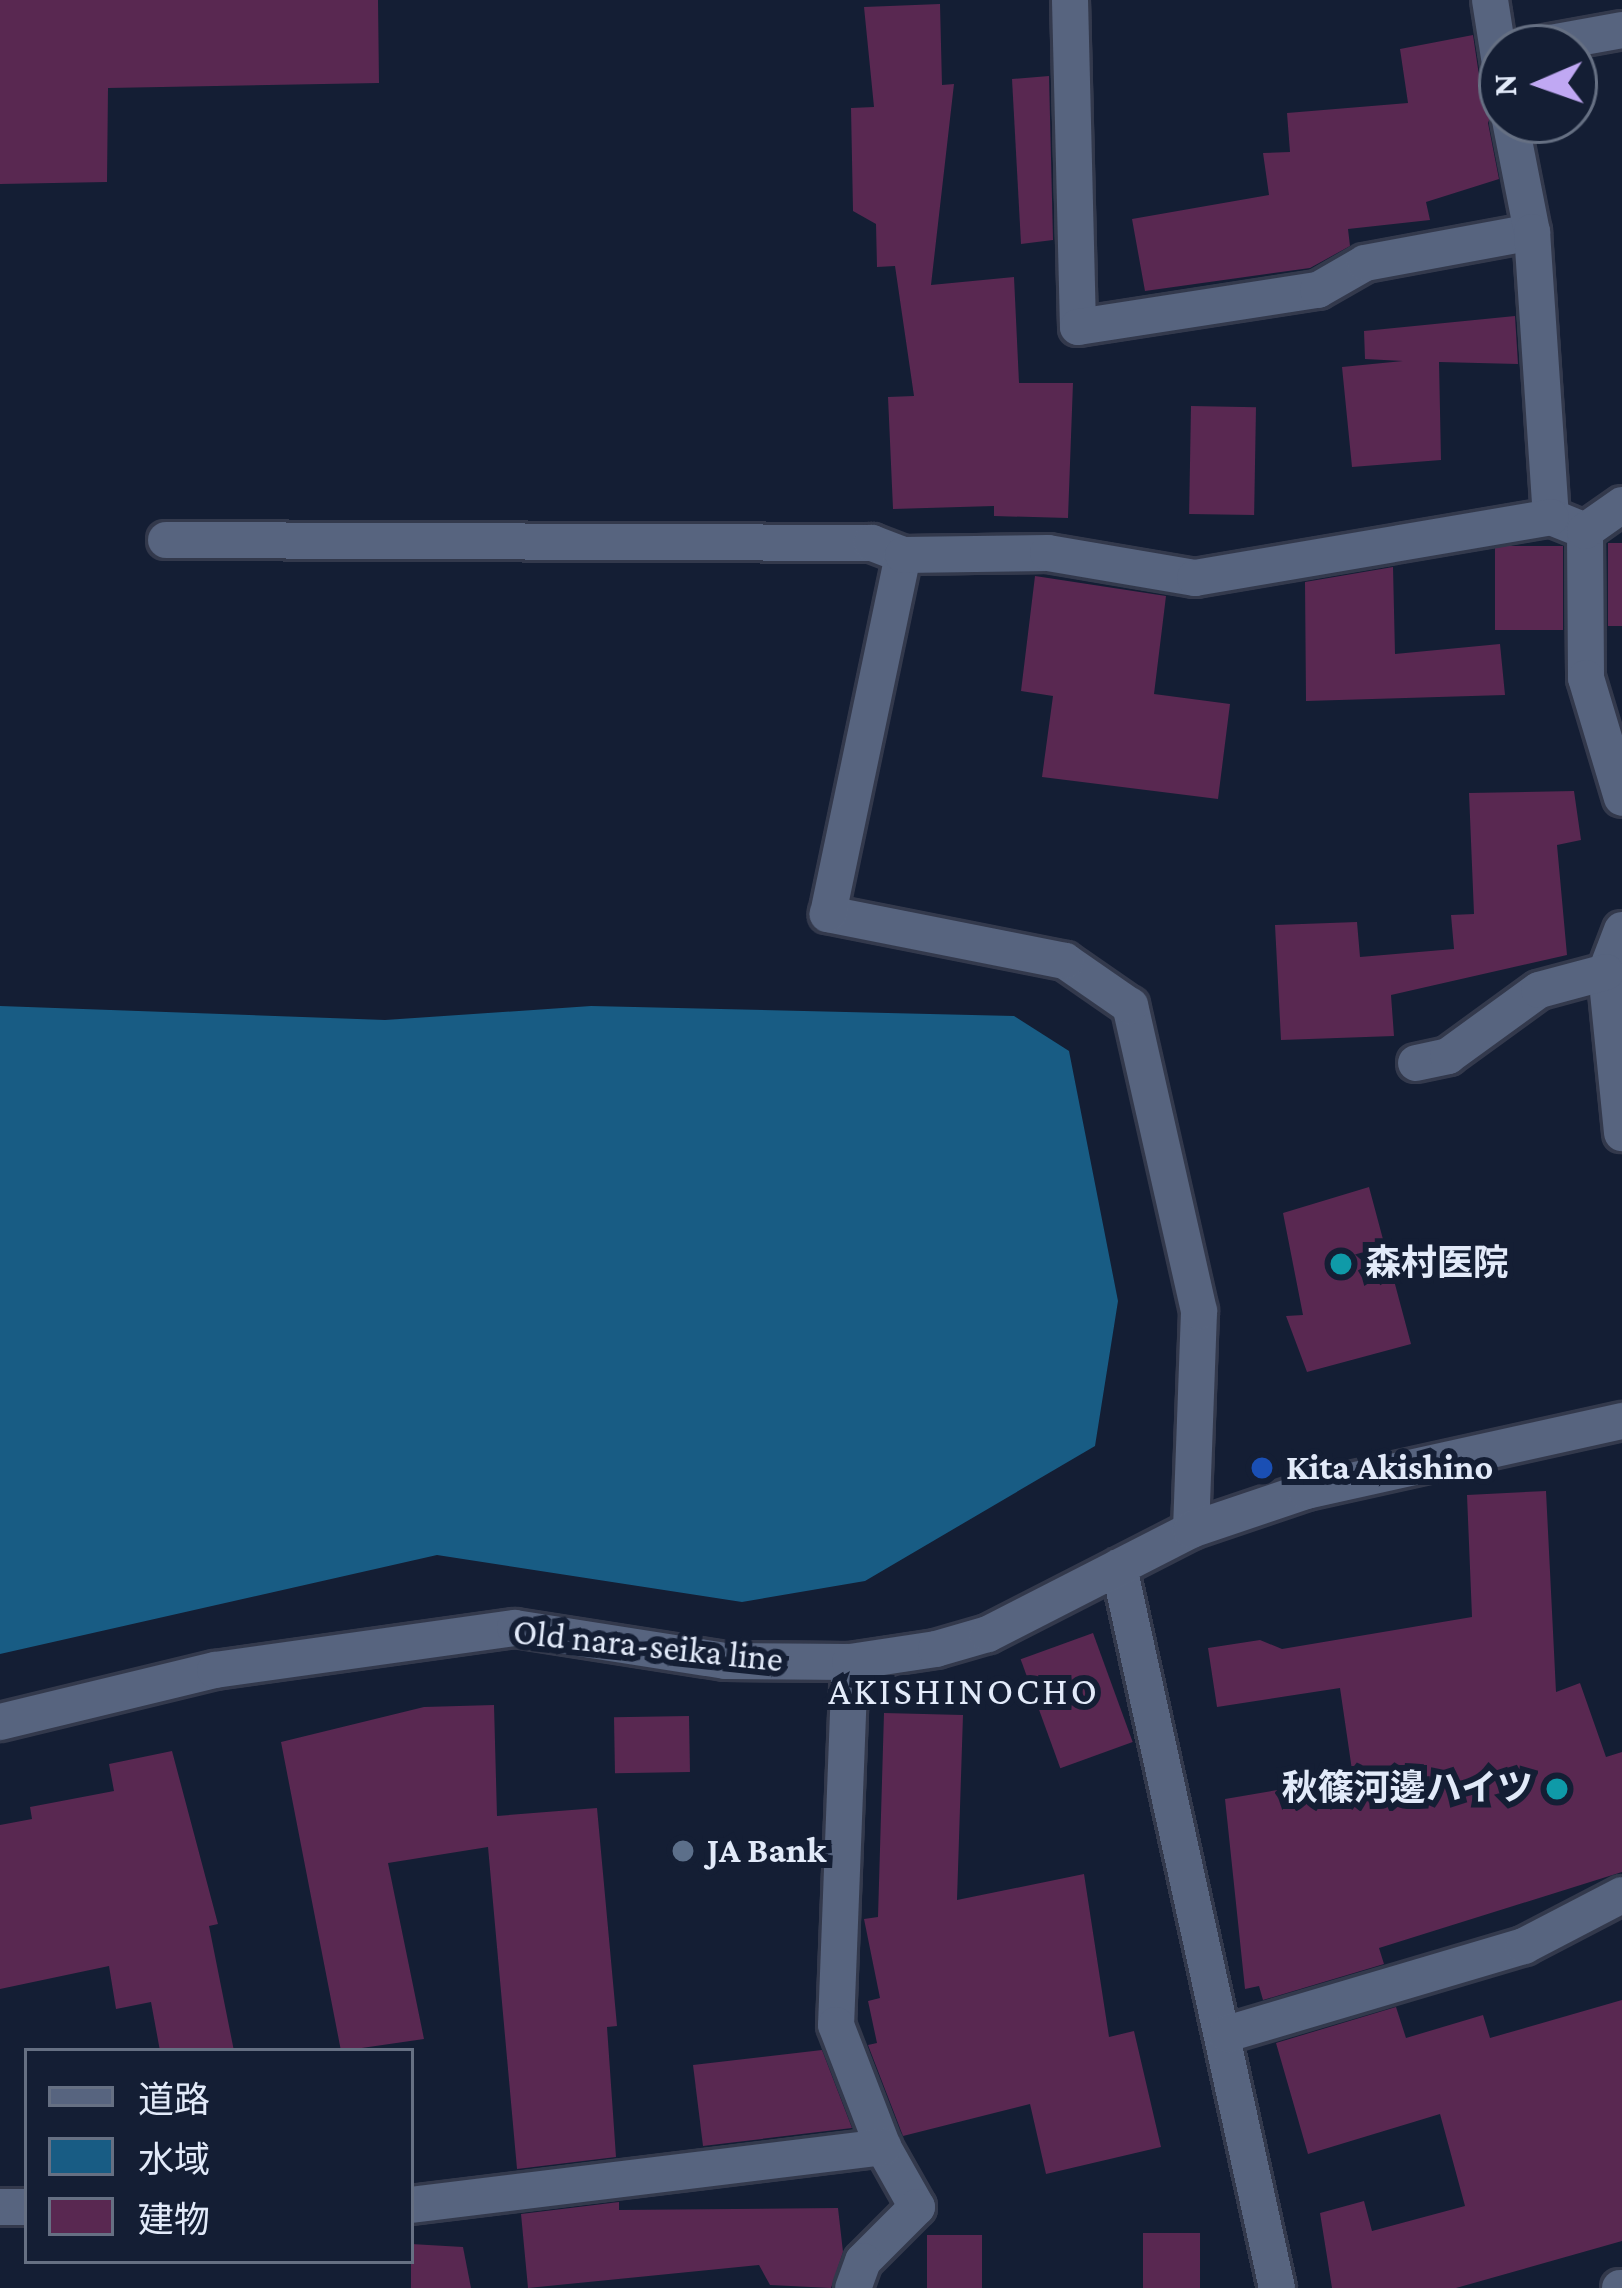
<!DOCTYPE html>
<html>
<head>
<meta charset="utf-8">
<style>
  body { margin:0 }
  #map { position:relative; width:1622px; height:2288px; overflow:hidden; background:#141e34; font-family:"Crimson Pro","Noto Sans JP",serif }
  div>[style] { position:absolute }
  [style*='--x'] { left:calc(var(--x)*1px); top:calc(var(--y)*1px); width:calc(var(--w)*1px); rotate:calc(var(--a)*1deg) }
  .water>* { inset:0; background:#185c84 }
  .building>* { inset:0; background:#592851; transform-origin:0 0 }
  .roads { filter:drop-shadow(3px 0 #33394c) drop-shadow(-3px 0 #33394c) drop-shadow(0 3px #33394c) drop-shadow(0 -3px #33394c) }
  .minor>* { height:36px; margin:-18px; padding:0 18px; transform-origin:18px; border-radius:18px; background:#57647f }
  .dots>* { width:33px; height:33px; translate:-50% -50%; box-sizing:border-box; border:6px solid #141e34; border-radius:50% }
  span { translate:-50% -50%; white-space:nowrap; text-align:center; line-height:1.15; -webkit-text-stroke:12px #141e34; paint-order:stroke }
  .poi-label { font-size:36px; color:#e2eaf9; font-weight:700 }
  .left { translate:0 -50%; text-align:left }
  .right { translate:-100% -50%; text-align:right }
  .street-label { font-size:36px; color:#e2eaf9 }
  .neighbourhood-label { font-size:39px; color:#e2eaf9; letter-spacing:3px }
  .legend { position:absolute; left:24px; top:2048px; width:390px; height:216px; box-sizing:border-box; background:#141e34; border:3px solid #667083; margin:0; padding:15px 21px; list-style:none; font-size:36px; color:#e2eaf9 }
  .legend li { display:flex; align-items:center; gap:24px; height:60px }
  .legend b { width:60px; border:3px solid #667083 }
  .north { position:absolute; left:1478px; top:24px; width:120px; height:120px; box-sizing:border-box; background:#141e34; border:3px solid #667083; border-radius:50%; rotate:268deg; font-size:33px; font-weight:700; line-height:48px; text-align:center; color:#e2eaf9 }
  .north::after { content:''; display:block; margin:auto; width:42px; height:54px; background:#c0a8f3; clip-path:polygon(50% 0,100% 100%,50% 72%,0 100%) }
</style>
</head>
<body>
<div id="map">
  <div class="water">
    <i style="clip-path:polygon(0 1006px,385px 1020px,591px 1006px,1014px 1016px,1069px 1051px,1118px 1301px,1095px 1446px,865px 1581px,742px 1602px,437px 1555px,0 1654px)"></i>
  </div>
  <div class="building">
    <i style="clip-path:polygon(0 0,378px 0,379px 83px,108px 88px,107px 182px,0 184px)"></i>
    <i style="clip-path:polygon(940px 4px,942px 85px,954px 84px,931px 285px,1014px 277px,1019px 383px,1073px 383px,1068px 518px,994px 516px,994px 506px,893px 509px,888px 397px,914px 396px,895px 266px,877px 267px,876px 224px,853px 211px,851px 108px,874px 107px,864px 7px)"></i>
    <i style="clip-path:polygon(1473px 35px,1480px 82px,1496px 102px,1488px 123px,1499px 179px,1426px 202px,1430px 220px,1348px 229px,1350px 246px,1310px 268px,1145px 291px,1132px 219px,1269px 195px,1263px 153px,1290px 152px,1287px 113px,1408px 103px,1400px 49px)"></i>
    <i style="clip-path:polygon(1049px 76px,1053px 240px,1021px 244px,1012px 79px)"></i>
    <i style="clip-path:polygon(1515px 316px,1518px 364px,1439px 362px,1441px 460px,1352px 467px,1342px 367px,1403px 361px,1365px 359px,1364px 331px)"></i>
    <i style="left:1191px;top:406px;width:65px;height:108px;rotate:1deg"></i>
    <i style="left:1622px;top:543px;width:83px;height:14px;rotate:90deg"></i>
    <i style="left:1563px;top:546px;width:84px;height:68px;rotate:90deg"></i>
    <i style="clip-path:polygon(1393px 567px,1395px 654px,1500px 644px,1505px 695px,1306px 701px,1305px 582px)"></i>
    <i style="clip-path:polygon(1035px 576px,1166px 596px,1154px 694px,1230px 704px,1218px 799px,1042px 777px,1053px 696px,1021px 691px)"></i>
    <i style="clip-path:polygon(1574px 791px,1581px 840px,1557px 845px,1567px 955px,1391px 995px,1394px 1036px,1281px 1040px,1275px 925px,1357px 922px,1360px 957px,1454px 949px,1451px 915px,1474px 914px,1469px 793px)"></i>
    <i style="clip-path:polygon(1369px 1187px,1411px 1344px,1307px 1372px,1286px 1316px,1303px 1315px,1283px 1213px)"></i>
    <i style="clip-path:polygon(1546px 1491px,1556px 1692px,1580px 1683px,1606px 1757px,1622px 1752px,1622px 1872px,1379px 1948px,1384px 1964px,1263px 2000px,1259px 1986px,1245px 1989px,1225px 1799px,1353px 1777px,1340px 1688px,1217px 1707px,1208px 1648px,1260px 1640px,1282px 1649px,1472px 1617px,1467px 1495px)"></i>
    <i style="left:1093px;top:1633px;width:116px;height:77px;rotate:70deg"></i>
    <i style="clip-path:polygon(494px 1705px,497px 1816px,597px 1808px,617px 2026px,607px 2027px,616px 2157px,517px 2169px,488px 1847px,388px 1863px,424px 2039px,341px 2051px,281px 1742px,424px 1707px)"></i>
    <i style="clip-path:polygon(884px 1713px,963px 1715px,957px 1900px,1084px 1874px,1109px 2037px,1134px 2031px,1161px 2147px,1046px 2174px,1030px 2104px,903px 2136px,868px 2045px,877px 2043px,868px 2001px,880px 1998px,864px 1919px,878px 1917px)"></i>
    <i style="left:689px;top:1716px;width:56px;height:75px;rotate:89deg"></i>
    <i style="clip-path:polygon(172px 1751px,218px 1924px,209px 1926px,234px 2051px,160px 2051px,151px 2002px,116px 2009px,109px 1966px,0 1989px,0 1825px,32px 1819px,30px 1807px,114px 1791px,109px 1764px)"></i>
    <i style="clip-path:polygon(1622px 2000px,1622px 2241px,1456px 2288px,1332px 2288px,1320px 2213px,1364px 2201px,1372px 2231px,1465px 2206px,1440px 2114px,1308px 2154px,1276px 2043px,1396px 2007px,1406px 2038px,1483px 2015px,1490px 2038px)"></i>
    <i style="clip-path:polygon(822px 2050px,852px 2128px,703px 2146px,693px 2065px)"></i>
    <i style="clip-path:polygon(619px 2202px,619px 2210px,838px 2208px,843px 2252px,831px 2288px,770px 2285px,759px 2265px,528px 2288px,521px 2214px)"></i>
    <i style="left:1143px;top:2233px;width:57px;height:55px"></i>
    <i style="left:927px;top:2235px;width:55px;height:53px"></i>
    <i style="clip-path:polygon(411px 2244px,463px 2247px,471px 2288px,411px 2288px)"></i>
  </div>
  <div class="roads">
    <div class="minor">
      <i style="--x:1070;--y:0;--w:327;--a:88.6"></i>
      <i style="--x:1078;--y:327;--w:243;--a:-8.8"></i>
      <i style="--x:1318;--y:290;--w:54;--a:-29.9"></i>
      <i style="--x:1365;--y:263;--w:170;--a:-10.5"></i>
      <i style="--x:1490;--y:0;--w:78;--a:81.1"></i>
      <i style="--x:1523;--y:48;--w:101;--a:-10.3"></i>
      <i style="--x:1510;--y:120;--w:114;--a:78.9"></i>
      <i style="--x:1532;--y:232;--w:286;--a:86.2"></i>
      <i style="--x:1551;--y:517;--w:37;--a:22"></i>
      <i style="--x:1585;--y:531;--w:147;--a:89.6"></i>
      <i style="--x:1586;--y:678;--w:125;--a:73.3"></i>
      <i style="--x:1585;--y:531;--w:45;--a:-35.1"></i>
      <i style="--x:166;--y:540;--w:706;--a:0.24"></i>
      <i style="--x:872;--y:543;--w:33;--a:21"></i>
      <i style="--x:1622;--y:930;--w:45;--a:110.9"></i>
      <i style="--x:1606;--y:972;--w:162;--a:84.3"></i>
      <i style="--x:1416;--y:1063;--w:33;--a:-12"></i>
      <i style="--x:1448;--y:1056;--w:112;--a:-36"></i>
      <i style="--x:1539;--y:990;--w:69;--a:-15"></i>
      <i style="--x:1191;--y:1530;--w:219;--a:-87.9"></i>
      <i style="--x:1199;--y:1311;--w:313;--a:-102.7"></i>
      <i style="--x:1130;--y:1006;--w:79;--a:-145.3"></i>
      <i style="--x:1065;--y:961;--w:242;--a:-168.8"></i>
      <i style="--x:828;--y:914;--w:367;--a:-78.2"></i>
      <i style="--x:903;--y:555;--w:145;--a:-0.8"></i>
      <i style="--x:1048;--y:553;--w:149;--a:9.7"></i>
      <i style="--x:1195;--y:578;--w:361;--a:-9.7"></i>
      <i style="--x:1119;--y:1567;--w:738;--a:77.64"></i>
      <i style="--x:850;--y:1662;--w:363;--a:92.2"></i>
      <i style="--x:836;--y:2025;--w:131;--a:68.9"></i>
      <i style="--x:883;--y:2147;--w:69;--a:60.5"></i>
      <i style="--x:917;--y:2207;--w:76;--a:135"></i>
      <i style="--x:863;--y:2261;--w:29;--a:110"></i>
      <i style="--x:0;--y:1722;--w:221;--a:-13.6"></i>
      <i style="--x:215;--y:1670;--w:303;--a:-8"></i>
      <i style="--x:515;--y:1628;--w:213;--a:8.9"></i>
      <i style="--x:725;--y:1661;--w:125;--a:0.5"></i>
      <i style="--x:850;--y:1662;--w:87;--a:-8.6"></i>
      <i style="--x:936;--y:1649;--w:54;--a:-16.1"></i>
      <i style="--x:988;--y:1634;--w:228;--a:-27.1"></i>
      <i style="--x:1191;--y:1530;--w:121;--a:-18.7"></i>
      <i style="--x:1306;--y:1491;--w:324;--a:-12.5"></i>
      <i style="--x:1227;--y:2034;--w:310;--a:-16.5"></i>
      <i style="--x:1524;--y:1946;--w:110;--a:-27.5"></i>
      <i style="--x:411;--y:2205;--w:476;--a:-7"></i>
      <i style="--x:0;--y:2207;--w:27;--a:0"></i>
      <i style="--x:1620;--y:2288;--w:2;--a:0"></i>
    </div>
  </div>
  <div class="dots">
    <i style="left:1341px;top:1264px;background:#0f9aa8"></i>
    <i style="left:1262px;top:1468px;background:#1a4fb4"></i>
    <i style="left:1557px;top:1789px;background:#0f9aa8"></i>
    <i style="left:683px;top:1851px;background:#5c6f8a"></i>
  </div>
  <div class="poi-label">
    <span class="left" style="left:1365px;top:1264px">森村医院</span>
    <span class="left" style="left:1286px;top:1468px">Kita Akishino</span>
    <span class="right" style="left:1533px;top:1789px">秋篠河邊ハイツ</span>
    <span class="left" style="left:707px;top:1851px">JA Bank</span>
  </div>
  <div class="street-label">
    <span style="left:648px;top:1646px;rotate:6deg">Old nara-seika line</span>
  </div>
  <div class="neighbourhood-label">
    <span style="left:964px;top:1691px">AKISHINOCHO</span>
  </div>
  <ul class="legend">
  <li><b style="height:15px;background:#57647f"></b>道路</li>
  <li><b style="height:33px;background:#185c84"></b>水域</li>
  <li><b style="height:33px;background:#592851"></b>建物</li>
  </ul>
  <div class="north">N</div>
</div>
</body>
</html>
